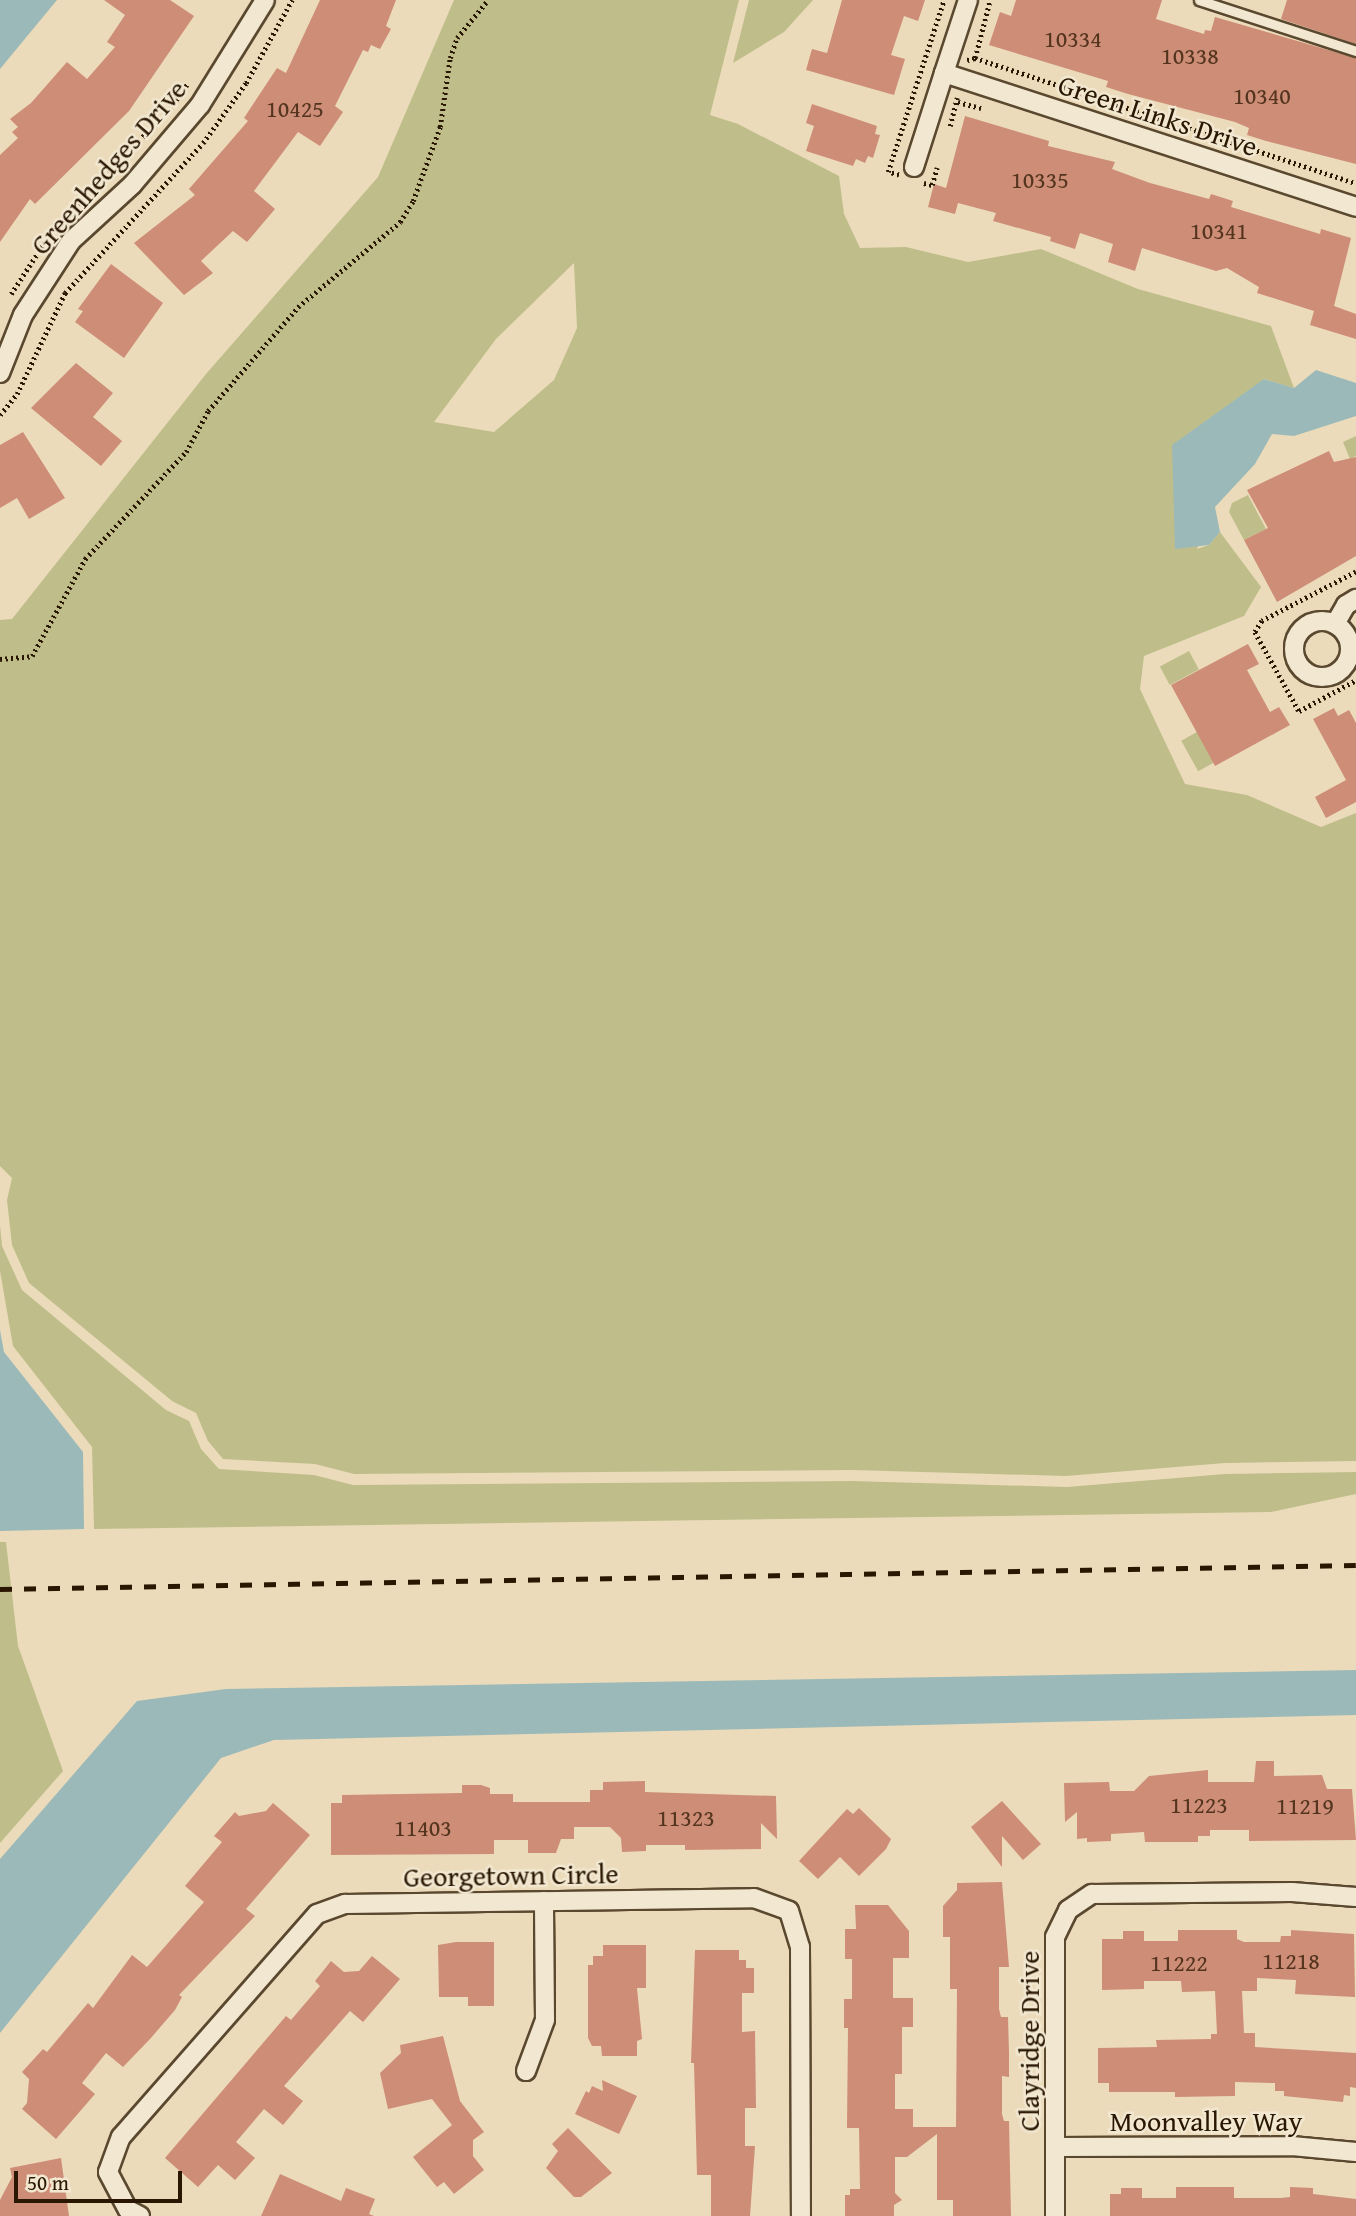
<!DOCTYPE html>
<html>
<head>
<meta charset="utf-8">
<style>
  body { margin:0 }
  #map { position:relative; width:1356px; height:2216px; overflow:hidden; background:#ebdbba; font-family:"Gentium Book Plus",serif }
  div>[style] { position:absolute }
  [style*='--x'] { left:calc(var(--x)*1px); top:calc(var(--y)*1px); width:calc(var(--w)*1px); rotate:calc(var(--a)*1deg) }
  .green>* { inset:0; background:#bfbe8a; transform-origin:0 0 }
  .water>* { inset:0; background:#9bb9b8 }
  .building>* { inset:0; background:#ce8d76 }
  .path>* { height:4.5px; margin-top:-2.25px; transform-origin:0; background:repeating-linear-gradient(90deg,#2a1701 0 2px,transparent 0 5.5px) }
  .roads { filter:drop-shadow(2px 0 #5a482f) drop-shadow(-2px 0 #5a482f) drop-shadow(0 2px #5a482f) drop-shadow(0 -2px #5a482f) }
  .lane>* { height:9px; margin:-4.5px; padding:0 4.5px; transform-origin:4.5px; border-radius:4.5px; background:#f2e8d2 }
  .street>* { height:18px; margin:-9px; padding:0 9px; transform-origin:9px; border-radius:9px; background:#f2e8d2 }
  .street>.ring { margin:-9px; padding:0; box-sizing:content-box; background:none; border:18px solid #f2e8d2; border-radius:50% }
  .rail>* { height:5px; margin-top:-2.5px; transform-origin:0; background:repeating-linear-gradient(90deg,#2a1701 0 12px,transparent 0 24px) }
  span { translate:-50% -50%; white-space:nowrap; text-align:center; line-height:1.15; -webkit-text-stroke:5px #f2e8d2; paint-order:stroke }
  .number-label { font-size:24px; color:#53341e }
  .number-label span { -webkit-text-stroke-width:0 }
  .street-label { font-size:28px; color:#2a1701 }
  .scale { position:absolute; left:14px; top:2171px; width:168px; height:32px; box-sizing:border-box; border:4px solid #2a1701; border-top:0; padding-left:9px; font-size:21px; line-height:24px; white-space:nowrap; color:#2a1701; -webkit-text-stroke:5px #f2e8d2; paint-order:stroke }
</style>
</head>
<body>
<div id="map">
  <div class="green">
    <i style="clip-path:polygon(evenodd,454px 0,739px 0,710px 115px,738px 124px,839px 176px,844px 214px,860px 248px,906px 247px,968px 262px,1041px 249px,1138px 289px,1271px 326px,1294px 388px,1264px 379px,1197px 549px,1209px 545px,1220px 532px,1261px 587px,1244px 616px,1144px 656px,1140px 689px,1185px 784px,1247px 795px,1321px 827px,1356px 813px,1356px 1461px,1225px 1463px,1066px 1476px,852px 1470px,354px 1474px,315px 1464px,223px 1459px,208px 1441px,196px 1413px,172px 1401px,29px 1283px,12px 1245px,7px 1200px,12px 1178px,0 1166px,0 620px,12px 619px,206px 374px,378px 177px,454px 0,574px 263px,577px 328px,554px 380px,494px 432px,434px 422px,496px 339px,574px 263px)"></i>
    <i style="clip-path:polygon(749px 0,813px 0,784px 32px,733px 63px)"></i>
    <i style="clip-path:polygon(1356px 436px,1356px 456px,1350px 459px,1343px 442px)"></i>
    <i style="clip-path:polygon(1248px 495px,1266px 529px,1244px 540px,1229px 512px,1232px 503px)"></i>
    <i style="left:1189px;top:651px;width:21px;height:33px;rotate:62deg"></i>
    <i style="left:1197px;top:732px;width:35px;height:18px;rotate:61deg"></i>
    <i style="clip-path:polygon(0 1225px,2px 1246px,22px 1290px,166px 1410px,189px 1421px,201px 1449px,219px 1469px,314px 1475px,353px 1485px,852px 1481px,1067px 1487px,1225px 1474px,1356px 1472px,1356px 1494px,1271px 1512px,94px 1529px,92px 1447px,13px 1346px,0 1271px)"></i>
    <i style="clip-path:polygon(0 1542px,6px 1542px,18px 1646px,63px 1771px,0 1843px)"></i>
  </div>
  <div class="water">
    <i style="clip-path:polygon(0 0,57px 0,0 69px)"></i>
    <i style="clip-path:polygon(1316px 370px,1356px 383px,1356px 416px,1294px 436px,1272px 434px,1255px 464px,1215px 507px,1220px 532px,1209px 545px,1175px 549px,1172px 445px,1264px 379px,1294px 388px)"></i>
    <i style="clip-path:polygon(0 1330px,4px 1352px,83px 1452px,84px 1529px,0 1531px)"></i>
    <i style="clip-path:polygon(1356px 1670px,1356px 1715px,274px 1740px,221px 1758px,0 2033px,0 1859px,137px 1701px,226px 1689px)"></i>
  </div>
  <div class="building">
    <i style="clip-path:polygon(104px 0,170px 0,194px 16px,129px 111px,35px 204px,30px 199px,0 242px,0 155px,18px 138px,12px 132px,18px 127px,10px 119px,31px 103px,67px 62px,87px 79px,115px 47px,107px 42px,125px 15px)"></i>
    <i style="clip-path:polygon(320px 0,396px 0,386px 26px,391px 29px,380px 49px,371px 45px,368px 52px,363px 50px,335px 106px,343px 112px,320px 146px,298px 132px,254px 191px,275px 209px,247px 242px,233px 231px,201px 261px,213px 273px,184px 295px,134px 243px,195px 195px,189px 189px,248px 121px,244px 118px,277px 68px,286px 73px)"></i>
    <i style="clip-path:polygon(842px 0,925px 0,918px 21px,904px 16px,891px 55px,905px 59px,894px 95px,806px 70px,812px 49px,827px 53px)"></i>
    <i style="clip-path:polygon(1016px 0,1162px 0,1156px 19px,1204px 34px,1205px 30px,1211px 31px,1215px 17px,1356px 58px,1356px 164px,1266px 141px,1247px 135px,1249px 128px,1235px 122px,1128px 94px,1106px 87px,1108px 81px,989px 45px,1000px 12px,1011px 16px)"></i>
    <i style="clip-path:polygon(1287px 0,1356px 0,1356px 44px,1281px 19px)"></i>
    <i style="clip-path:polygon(812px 104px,877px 126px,875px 134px,880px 135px,873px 158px,868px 156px,865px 163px,856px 159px,853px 166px,806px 151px,814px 126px,806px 123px)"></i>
    <i style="clip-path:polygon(965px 116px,1049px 141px,1048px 146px,1115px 162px,1112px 169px,1150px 183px,1209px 199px,1211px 194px,1233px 201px,1231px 207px,1320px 234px,1321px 229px,1351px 238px,1334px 306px,1356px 314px,1356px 339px,1310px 325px,1314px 311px,1257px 293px,1259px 287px,1227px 268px,1216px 271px,1142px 248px,1135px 271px,1108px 262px,1113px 244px,1080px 233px,1075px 249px,1050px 241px,1051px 237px,993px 221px,996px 213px,958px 203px,955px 214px,928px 207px,934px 184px,946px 188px)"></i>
    <i style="clip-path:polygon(111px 264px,163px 303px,124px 358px,75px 322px,83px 311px,78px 309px)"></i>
    <i style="clip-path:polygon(76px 363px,113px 393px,93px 417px,122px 441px,101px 466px,31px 408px)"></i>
    <i style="clip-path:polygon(23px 432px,65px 498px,29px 519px,17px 498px,0 508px,0 445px)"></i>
    <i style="clip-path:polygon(1329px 451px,1334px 462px,1356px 457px,1356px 556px,1277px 602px,1244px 540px,1268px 528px,1247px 490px)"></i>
    <i style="clip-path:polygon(1248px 644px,1259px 664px,1247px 670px,1270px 712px,1279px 707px,1290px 725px,1215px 766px,1171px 685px)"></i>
    <i style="clip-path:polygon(1334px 708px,1338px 716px,1349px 710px,1356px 723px,1356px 802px,1326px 818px,1315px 797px,1346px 780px,1313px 719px)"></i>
    <i style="clip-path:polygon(1256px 1761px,1274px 1761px,1274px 1776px,1322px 1775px,1327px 1789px,1352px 1789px,1356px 1840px,1249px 1841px,1249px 1830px,1210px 1830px,1210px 1836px,1198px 1836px,1198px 1842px,1145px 1842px,1144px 1832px,1111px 1834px,1111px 1841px,1087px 1842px,1087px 1838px,1077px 1839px,1077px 1812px,1065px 1822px,1064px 1783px,1109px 1782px,1110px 1791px,1134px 1791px,1149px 1776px,1208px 1770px,1208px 1782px,1254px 1782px)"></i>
    <i style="clip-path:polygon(645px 1781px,645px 1792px,776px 1796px,777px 1839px,761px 1823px,761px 1849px,685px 1850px,685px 1845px,646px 1845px,646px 1851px,622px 1852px,621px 1838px,610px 1827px,574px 1827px,574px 1839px,561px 1839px,556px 1853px,528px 1853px,528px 1840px,494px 1840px,494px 1854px,331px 1855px,331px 1803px,342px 1803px,342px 1795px,462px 1793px,462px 1785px,481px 1785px,490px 1788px,490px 1794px,513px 1794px,513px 1802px,590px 1802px,590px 1790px,603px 1790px,603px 1782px)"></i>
    <i style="clip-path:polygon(1002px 1801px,1041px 1844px,1023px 1860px,1002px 1836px,1002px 1867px,971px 1827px)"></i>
    <i style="clip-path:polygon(273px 1803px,310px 1835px,246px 1909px,255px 1916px,179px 1995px,182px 1997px,175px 2010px,150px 2039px,123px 2067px,106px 2053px,82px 2083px,95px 2094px,56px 2139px,22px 2109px,27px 2103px,29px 2079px,22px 2072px,43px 2049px,47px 2052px,88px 2003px,93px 2008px,132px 1955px,147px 1967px,204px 1902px,185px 1886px,222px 1842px,214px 1836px,235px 1812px,239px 1816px,266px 1811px)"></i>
    <i style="clip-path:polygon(859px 1808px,891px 1839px,886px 1849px,859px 1876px,840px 1857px,818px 1879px,799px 1861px,847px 1809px,853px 1814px)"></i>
    <i style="clip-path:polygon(1002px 1882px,1009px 1967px,999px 1967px,999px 2009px,1001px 2017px,1008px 2017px,1009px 2052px,1009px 2077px,1002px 2076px,1002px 2114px,1004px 2121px,1009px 2121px,1011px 2216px,953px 2216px,953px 2200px,937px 2200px,937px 2134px,907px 2157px,895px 2157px,895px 2193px,902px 2200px,894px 2205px,894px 2216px,845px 2216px,845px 2195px,850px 2195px,850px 2189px,860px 2189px,859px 2128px,847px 2128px,848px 2028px,844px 2028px,844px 1999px,852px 1999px,852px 1959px,845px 1959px,845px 1929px,856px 1929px,855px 1905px,888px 1905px,909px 1931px,909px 1958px,893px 1958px,893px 1998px,913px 1998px,913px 2027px,902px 2027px,902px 2074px,895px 2074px,895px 2109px,913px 2109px,913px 2127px,956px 2127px,957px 1989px,950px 1989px,950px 1937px,943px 1937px,943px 1906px,957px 1890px,957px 1883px)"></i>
    <i style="clip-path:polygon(1178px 1930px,1237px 1930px,1237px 1939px,1244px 1942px,1280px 1942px,1281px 1936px,1291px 1936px,1291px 1930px,1354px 1934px,1355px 1997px,1295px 1994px,1296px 1980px,1257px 1978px,1257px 1991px,1242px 1991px,1244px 2033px,1255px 2033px,1255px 2047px,1356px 2053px,1356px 2088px,1350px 2087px,1350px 2096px,1344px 2095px,1343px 2102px,1284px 2096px,1284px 2091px,1275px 2091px,1275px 2083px,1235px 2082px,1235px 2096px,1175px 2097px,1175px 2092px,1109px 2092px,1109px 2083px,1098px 2083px,1098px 2048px,1157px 2047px,1156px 2040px,1211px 2039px,1211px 2034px,1217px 2034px,1215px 1991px,1182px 1992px,1181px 1981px,1144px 1981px,1144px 1989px,1102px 1990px,1102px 1939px,1123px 1939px,1123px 1931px,1144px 1931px,1144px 1941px,1178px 1941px)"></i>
    <i style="clip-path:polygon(456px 1942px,494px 1942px,494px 2006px,468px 2006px,468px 1997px,439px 1997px,438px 1945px)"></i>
    <i style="clip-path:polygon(603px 1945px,646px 1945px,646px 1988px,637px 1988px,642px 2039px,637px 2041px,637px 2056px,602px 2056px,601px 2046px,592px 2046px,588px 2038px,588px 1965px,593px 1965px,593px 1956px,603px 1956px)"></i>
    <i style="clip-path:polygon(695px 1950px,739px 1950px,739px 1960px,746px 1960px,746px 1968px,754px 1968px,754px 1993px,742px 1993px,742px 2032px,755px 2031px,756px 2108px,745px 2108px,745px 2146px,755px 2146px,750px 2216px,711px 2216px,711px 2175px,697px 2175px,694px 2063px,691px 2063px)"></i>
    <i style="clip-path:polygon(372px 1956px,400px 1979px,363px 2022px,350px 2011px,284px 2086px,303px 2101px,283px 2125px,264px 2109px,236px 2142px,255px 2158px,235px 2180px,218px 2165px,198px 2187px,165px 2158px,286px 2016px,291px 2020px,320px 1986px,315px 1981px,331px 1961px,344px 1972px,359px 1971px)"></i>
    <i style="clip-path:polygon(443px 2036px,460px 2101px,484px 2132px,473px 2140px,473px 2156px,484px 2170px,454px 2194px,444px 2182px,437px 2187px,413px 2157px,452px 2125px,432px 2099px,388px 2109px,380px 2073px,401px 2053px,400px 2045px)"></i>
    <i style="clip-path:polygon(602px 2080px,637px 2096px,619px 2134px,575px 2114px,586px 2091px,589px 2093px,592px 2086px,603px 2091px)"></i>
    <i style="clip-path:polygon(568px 2128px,612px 2173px,581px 2197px,574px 2197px,546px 2168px,558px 2151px,552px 2144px)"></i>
    <i style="clip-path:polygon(61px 2158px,69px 2216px,0 2216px,0 2200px,12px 2177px,10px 2168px)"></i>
    <i style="clip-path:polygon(280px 2174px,341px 2201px,346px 2188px,375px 2199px,369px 2214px,374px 2216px,261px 2216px)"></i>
    <i style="clip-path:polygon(1176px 2187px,1234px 2187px,1234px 2198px,1281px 2198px,1290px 2197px,1290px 2187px,1313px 2188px,1313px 2194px,1356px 2199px,1356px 2216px,1110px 2216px,1110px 2194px,1121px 2194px,1121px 2188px,1142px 2188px,1142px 2198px,1176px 2198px)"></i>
  </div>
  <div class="path">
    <i style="--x:975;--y:58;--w:60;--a:-75.5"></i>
    <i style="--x:967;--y:60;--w:8;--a:-14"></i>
    <i style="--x:975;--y:58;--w:401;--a:18.2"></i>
    <i style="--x:176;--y:100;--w:19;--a:-55"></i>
    <i style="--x:958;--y:102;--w:24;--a:15"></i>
    <i style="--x:950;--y:126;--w:29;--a:-76"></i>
    <i style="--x:899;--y:175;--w:11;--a:-165"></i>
    <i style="--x:888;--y:172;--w:181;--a:-72"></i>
    <i style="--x:924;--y:183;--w:8;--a:14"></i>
    <i style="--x:932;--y:185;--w:18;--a:-74"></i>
    <i style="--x:70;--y:212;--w:114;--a:-46.1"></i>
    <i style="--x:11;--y:294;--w:68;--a:-57"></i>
    <i style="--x:0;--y:415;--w:27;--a:-51"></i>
    <i style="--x:17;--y:394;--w:112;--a:-64.6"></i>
    <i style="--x:65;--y:293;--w:204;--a:-47.4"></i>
    <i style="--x:203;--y:143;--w:74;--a:-54.4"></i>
    <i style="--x:246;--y:83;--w:95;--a:-61"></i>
    <i style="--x:1356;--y:572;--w:106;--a:152.5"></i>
    <i style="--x:1262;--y:621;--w:13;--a:122"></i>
    <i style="--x:1255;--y:632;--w:90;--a:60.9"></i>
    <i style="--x:1299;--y:711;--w:65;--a:-28.5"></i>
    <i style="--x:0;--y:659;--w:32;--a:-5"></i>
    <i style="--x:32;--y:656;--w:111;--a:-61.3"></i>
    <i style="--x:85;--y:559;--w:147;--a:-46.7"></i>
    <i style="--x:186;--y:452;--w:47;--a:-61.8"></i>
    <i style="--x:208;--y:411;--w:138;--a:-49.1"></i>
    <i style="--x:298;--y:307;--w:133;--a:-39.8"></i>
    <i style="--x:400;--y:222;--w:25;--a:-58"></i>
    <i style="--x:413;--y:201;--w:79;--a:-70"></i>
    <i style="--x:440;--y:127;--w:70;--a:-81.8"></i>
    <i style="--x:450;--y:58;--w:21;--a:-71"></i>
    <i style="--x:457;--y:38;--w:49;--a:-50.8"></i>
  </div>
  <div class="roads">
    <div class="lane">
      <i style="--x:1199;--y:0;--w:165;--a:18"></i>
    </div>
    <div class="street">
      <i style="--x:968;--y:0;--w:77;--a:108.2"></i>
      <i style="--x:944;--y:73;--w:433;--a:18"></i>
      <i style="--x:914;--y:167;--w:99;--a:-72.3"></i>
      <i style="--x:0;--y:373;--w:62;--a:-68.4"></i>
      <i style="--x:23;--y:315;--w:88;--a:-57"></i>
      <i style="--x:71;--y:241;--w:83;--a:-42.6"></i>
      <i style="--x:132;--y:185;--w:105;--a:-49.6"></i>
      <i style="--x:200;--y:105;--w:123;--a:-58.2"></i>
      <i class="ring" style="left:1294px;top:621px;width:38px;height:38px"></i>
      <i style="--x:1335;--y:624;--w:22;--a:-60"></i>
      <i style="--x:1346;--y:605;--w:12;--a:-31"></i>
      <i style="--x:526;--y:2071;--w:54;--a:-69.6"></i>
      <i style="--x:545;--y:2020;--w:119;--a:-90.5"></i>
      <i style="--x:1055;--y:2147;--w:237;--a:-0.2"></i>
      <i style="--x:1292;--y:2146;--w:64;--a:5.4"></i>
      <i style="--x:140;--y:2216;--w:13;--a:-153"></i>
      <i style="--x:128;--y:2210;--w:43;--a:-117.8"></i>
      <i style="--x:108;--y:2172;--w:37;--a:-70"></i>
      <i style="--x:121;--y:2137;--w:297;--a:-48.7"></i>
      <i style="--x:317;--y:1914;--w:30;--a:-20"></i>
      <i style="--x:345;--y:1904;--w:409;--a:-0.8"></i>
      <i style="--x:754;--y:1898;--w:37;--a:20"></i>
      <i style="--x:789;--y:1911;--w:38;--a:73"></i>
      <i style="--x:800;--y:1947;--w:269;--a:89.8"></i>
      <i style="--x:1055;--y:2216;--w:279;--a:-90"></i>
      <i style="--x:1055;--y:1937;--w:30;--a:-64"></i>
      <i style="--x:1068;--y:1910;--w:29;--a:-34"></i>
      <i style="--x:1092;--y:1894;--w:200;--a:-0.6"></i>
      <i style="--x:1292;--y:1892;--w:64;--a:4.5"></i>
    </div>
  </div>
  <div class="rail">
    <i style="--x:0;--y:1589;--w:1356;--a:-1.01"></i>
  </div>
  <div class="number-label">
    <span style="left:1073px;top:39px">10334</span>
    <span style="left:1190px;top:56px">10338</span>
    <span style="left:1262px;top:96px">10340</span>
    <span style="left:295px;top:109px">10425</span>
    <span style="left:1040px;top:180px">10335</span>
    <span style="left:1219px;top:231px">10341</span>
    <span style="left:1199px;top:1805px">11223</span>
    <span style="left:1305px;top:1806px">11219</span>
    <span style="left:686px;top:1818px">11323</span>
    <span style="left:423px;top:1828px">11403</span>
    <span style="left:1291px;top:1961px">11218</span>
    <span style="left:1179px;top:1963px">11222</span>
  </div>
  <div class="street-label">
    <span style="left:1158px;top:115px;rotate:18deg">Green Links Drive</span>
    <span style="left:108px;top:167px;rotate:-49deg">Greenhedges Drive</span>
    <span style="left:511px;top:1875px;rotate:-1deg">Georgetown Circle</span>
    <span style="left:1029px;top:2041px;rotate:-90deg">Clayridge Drive</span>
    <span style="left:1206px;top:2121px">Moonvalley Way</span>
  </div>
  <div class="scale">50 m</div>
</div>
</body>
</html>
